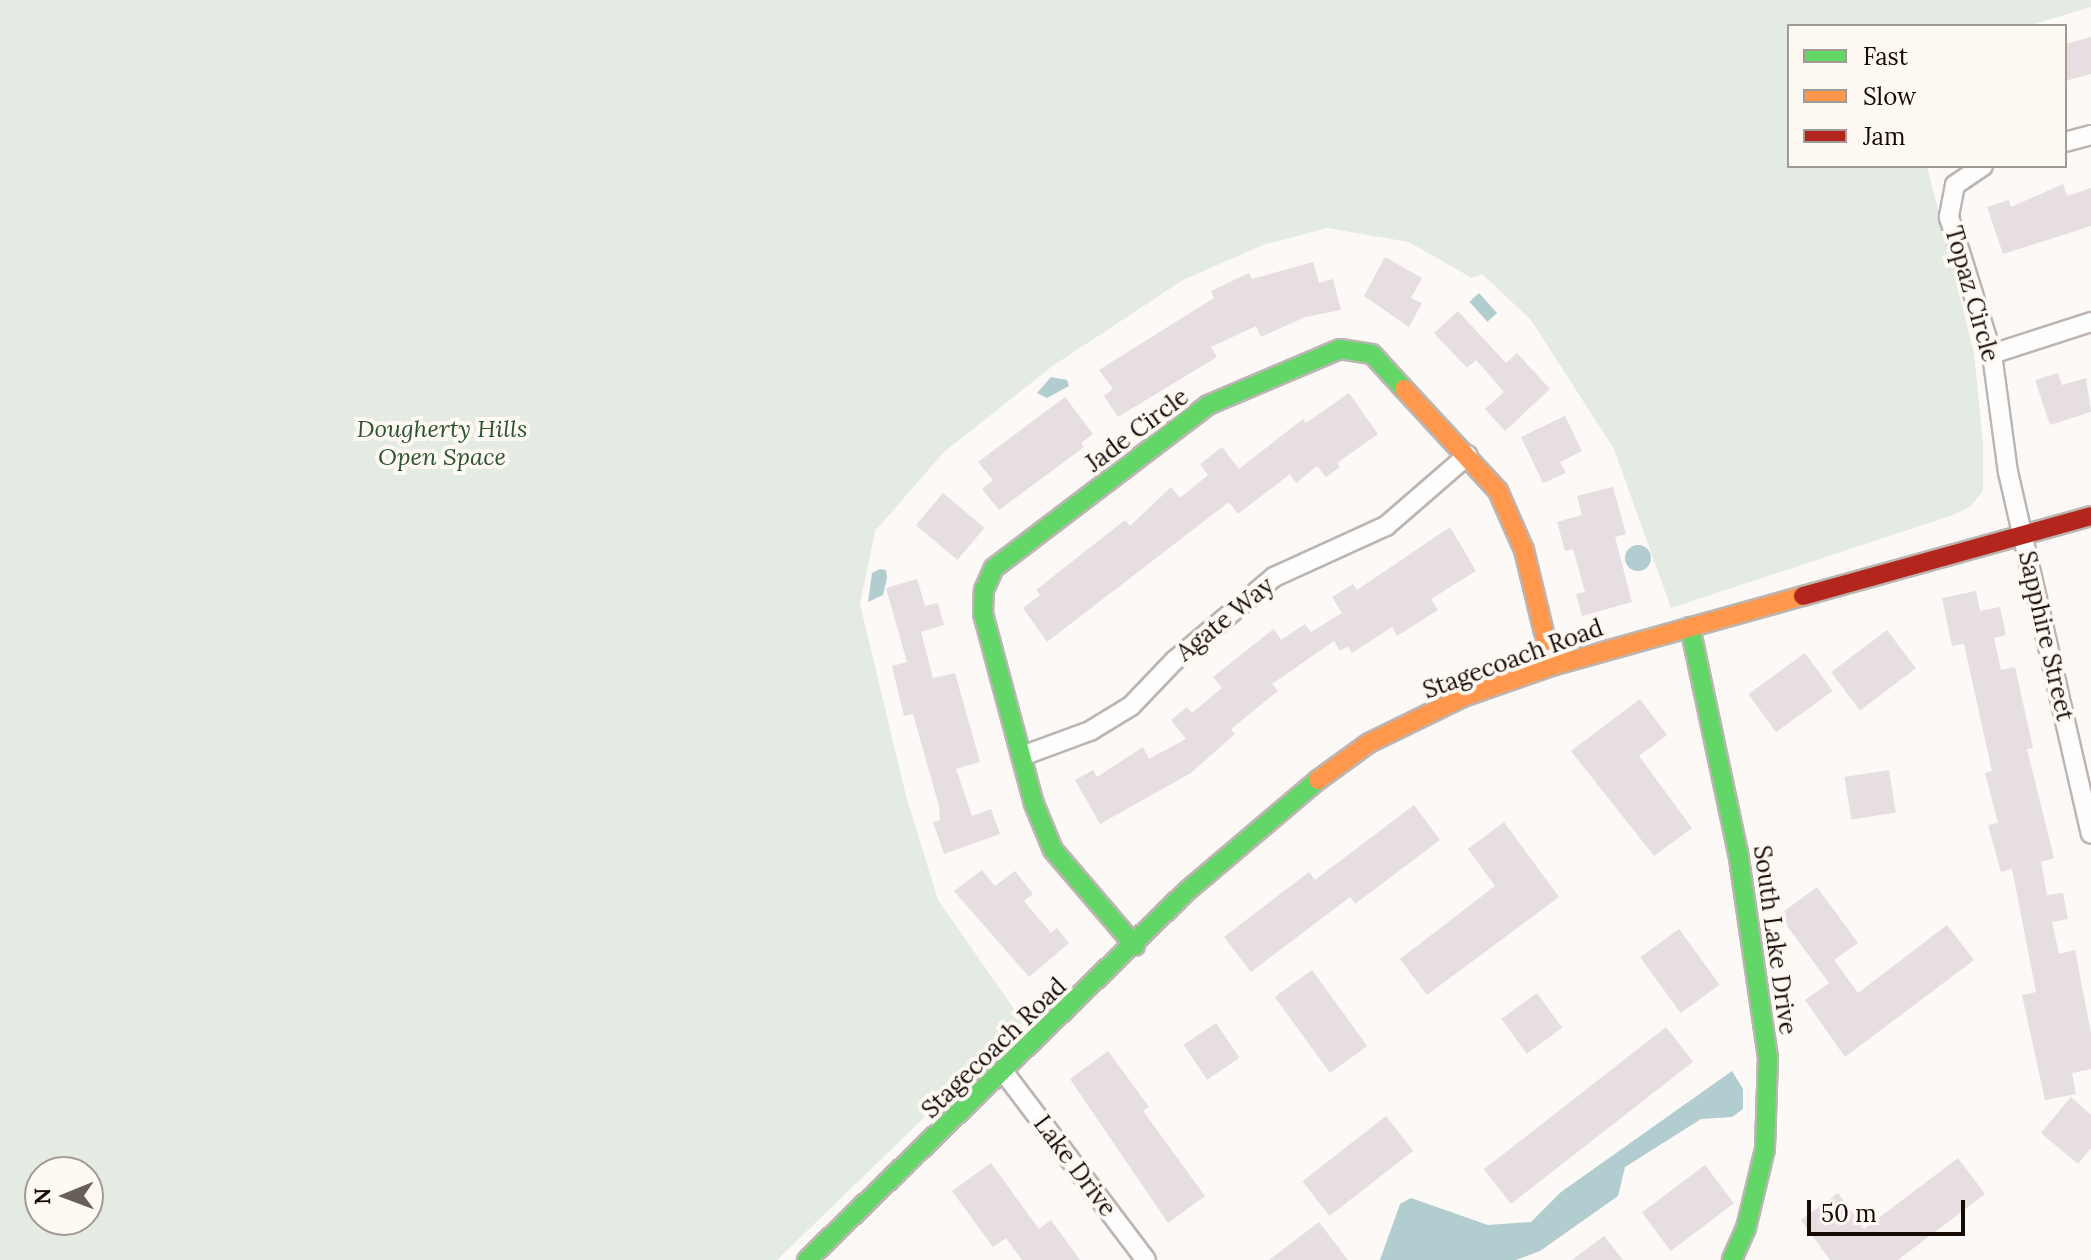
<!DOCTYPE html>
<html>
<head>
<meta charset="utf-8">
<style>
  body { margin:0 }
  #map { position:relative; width:2091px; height:1260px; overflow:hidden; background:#fcf9f7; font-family:Lora,serif }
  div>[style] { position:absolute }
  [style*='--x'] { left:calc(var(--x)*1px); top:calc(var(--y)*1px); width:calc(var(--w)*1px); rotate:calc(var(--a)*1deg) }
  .green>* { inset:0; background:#e3ebe2 }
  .water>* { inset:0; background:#b2cdcf; transform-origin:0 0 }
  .round { border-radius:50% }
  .building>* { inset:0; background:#e6dee0; transform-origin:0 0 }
  .roads { filter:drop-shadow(2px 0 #bcb5b1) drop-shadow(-2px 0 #bcb5b1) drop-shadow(0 2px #bcb5b1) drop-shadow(0 -2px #bcb5b1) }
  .street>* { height:18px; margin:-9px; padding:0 9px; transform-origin:9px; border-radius:9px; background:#fffefe }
  .fast>* { height:18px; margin:-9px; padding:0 9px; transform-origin:9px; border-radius:9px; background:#63d668 }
  .slow>* { height:18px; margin:-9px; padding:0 9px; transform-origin:9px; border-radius:9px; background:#ff974d }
  .jam>* { height:18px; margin:-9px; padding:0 9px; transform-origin:9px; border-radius:9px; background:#b3261e }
  span { translate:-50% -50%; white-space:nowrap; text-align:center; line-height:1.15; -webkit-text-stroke:8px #fff9f4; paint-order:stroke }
  .street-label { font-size:24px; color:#160c05 }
  .park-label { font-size:24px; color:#2d5432; font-style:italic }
  .legend { position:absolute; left:1787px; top:24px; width:280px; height:144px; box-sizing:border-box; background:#fff9f4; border:2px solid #a29a94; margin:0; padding:10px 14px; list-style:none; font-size:24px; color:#160c05 }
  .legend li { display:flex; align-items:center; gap:16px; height:40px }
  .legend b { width:40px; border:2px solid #a29a94 }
  .north { position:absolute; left:24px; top:1156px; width:80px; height:80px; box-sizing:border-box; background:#fff9f4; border:2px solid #a29a94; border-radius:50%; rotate:269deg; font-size:22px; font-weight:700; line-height:32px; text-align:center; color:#160c05 }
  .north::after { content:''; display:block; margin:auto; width:28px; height:36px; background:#665f5a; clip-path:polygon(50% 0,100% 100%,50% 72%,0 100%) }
  .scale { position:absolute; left:1807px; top:1200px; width:158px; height:36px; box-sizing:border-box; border:4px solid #160c05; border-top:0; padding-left:10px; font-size:24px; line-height:28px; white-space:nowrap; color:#160c05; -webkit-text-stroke:6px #fff9f4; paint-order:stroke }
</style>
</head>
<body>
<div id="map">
  <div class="green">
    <i style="clip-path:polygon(evenodd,0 0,2091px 0,2091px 7px,2028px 26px,1789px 26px,1789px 166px,1927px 166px,1974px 353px,1983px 444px,1983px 491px,1970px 507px,1953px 515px,1671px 608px,1614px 449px,1531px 320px,1482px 274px,1472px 278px,1409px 242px,1327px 228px,1263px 245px,1183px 280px,1054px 365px,944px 452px,875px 531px,860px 604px,906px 796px,938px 900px,1023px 1022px,777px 1260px,0 1260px,0 0,88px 1172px,88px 1220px,40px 1220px,40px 1172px,88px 1172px)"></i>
  </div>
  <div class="water">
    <i style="left:1479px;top:293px;width:27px;height:13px;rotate:48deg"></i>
    <i style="clip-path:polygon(1051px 377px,1067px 380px,1069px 386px,1047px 398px,1037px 393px)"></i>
    <i class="round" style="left:1625px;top:545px;width:26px;height:26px"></i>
    <i style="clip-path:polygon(880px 569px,886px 570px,887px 578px,883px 595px,868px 602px,872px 573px)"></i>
    <i style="clip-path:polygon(1732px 1071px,1743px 1089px,1743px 1109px,1732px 1117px,1701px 1119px,1625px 1167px,1618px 1196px,1540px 1251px,1516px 1260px,1380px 1260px,1400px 1204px,1411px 1198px,1488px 1225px,1531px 1222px,1561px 1192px)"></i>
  </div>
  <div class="building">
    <i style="clip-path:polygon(2091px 37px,2091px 74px,2065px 81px,2065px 44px)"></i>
    <i style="clip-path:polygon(2063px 184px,2067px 196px,2091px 188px,2091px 226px,2003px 254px,1987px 207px,2009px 200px,2011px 207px)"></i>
    <i style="clip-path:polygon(1385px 257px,1422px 278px,1411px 298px,1422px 303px,1409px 327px,1364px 296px)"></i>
    <i style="clip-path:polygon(1313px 262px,1319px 283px,1333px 279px,1341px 310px,1305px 317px,1261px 337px,1256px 326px,1211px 347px,1217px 357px,1118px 417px,1104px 396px,1113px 389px,1099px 370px,1214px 298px,1211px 291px,1249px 273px,1252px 279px)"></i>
    <i style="clip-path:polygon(1458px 311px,1506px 363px,1517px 353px,1550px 389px,1505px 431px,1485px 409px,1504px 392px,1476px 360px,1467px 368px,1434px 333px)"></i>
    <i style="clip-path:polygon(2058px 373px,2062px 385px,2086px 378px,2091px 412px,2050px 425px,2035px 380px)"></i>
    <i style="clip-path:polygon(1349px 393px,1378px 434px,1337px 463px,1340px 467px,1326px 477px,1317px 466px,1296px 483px,1290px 474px,1238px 514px,1229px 502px,1047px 642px,1023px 608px,1040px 595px,1036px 590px,1125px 520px,1130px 526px,1171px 487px,1180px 498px,1208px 475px,1200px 464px,1222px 447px,1239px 469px,1303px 419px,1306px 423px)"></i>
    <i style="clip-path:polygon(1065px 397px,1093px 434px,1081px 443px,1084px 447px,999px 510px,982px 489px,993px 480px,978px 462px)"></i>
    <i style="clip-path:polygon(1565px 416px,1582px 451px,1560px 462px,1566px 473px,1543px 483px,1521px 437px)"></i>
    <i style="clip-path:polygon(1613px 487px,1626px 534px,1615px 537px,1632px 602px,1582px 616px,1576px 594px,1585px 592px,1573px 549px,1565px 551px,1557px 522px,1582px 515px,1577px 496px)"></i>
    <i style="left:943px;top:493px;width:54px;height:42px;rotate:40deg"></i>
    <i style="clip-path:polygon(1450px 527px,1476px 571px,1431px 599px,1438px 610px,1397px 636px,1392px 627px,1352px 653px,1348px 646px,1340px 651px,1334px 641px,1272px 684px,1278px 691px,1231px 729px,1235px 734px,1191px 773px,1100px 824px,1075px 780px,1093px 770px,1097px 777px,1143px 747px,1149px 759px,1186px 739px,1171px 720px,1187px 707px,1192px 713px,1222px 688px,1213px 677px,1262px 638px,1274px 629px,1281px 640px,1305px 624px,1311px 632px,1342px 613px,1332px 597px,1353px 584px,1357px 590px)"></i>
    <i style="clip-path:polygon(917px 579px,925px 606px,938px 603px,944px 625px,921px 632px,933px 678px,955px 673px,980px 762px,956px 769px,972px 816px,991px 809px,1000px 834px,944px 854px,933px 822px,940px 820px,939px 806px,913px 714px,904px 716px,892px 666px,907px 662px,886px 588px)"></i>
    <i style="clip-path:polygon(1976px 591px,1980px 611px,2000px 607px,2006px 635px,1994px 638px,2001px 670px,2015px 667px,2033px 748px,2027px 749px,2054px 858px,2041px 862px,2047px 895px,2063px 893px,2068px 919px,2052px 922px,2059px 954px,2075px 950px,2091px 1033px,2091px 1069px,2072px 1073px,2076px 1094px,2045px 1100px,2022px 995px,2036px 992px,2012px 869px,2001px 872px,1988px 825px,1998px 823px,1985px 773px,1992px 771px,1964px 644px,1952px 646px,1942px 598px)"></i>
    <i style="left:1887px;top:630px;width:48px;height:70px;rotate:53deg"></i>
    <i style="left:1805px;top:653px;width:47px;height:70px;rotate:54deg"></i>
    <i style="clip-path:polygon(1640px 699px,1667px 735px,1639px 756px,1692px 828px,1654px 856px,1571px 751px)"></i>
    <i style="left:1889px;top:770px;width:43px;height:45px;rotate:81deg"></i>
    <i style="clip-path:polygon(1414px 805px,1440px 840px,1355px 904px,1350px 897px,1251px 972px,1224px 937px,1309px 872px,1315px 880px)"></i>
    <i style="clip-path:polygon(1504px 822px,1559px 897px,1427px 995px,1400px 959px,1495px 886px,1468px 849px)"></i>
    <i style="clip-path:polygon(982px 870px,995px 886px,1015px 871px,1033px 894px,1024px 901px,1051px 933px,1057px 928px,1069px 943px,1029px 977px,954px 891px)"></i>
    <i style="clip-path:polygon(1817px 887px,1858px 943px,1834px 960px,1858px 993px,1947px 925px,1974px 960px,1845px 1057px,1805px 1000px,1829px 983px,1779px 915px)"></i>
    <i style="left:1679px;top:929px;width:69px;height:48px;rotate:54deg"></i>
    <i style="left:1312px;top:970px;width:94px;height:46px;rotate:54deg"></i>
    <i style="left:1537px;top:993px;width:43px;height:44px;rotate:54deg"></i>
    <i style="left:1216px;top:1023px;width:42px;height:39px;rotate:56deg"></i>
    <i style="left:1666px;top:1027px;width:44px;height:231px;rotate:52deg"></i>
    <i style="clip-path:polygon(1108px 1051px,1149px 1107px,1143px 1111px,1205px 1196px,1168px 1223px,1070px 1079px)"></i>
    <i style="clip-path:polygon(2071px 1097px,2091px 1115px,2091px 1148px,2078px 1164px,2041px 1133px)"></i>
    <i style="left:1386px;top:1116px;width:44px;height:106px;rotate:52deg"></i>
    <i style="clip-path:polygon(1958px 1158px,1985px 1194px,1898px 1260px,1830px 1260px,1801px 1220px,1838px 1193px,1864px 1229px)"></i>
    <i style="clip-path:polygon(991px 1163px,1039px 1229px,1051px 1220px,1080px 1260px,1022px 1260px,1006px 1238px,993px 1247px,952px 1191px)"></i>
    <i style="left:1705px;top:1165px;width:48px;height:79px;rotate:53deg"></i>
    <i style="clip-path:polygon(1319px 1222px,1348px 1260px,1269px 1260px)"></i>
    <i style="clip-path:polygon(1604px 1236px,1623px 1260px,1572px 1260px)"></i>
  </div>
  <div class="roads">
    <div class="street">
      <i style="--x:2065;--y:142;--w:27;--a:-15"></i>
      <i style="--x:1983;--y:166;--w:34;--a:146"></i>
      <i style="--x:1955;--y:185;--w:33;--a:101"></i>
      <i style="--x:1949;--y:217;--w:144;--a:72.6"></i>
      <i style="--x:1992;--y:354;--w:119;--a:82.3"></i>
      <i style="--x:2008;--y:472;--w:371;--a:77.1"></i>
      <i style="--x:1992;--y:354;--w:104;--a:-17.9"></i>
      <i style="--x:1022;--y:756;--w:72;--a:-20.2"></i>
      <i style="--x:1090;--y:731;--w:48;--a:-31.4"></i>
      <i style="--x:1131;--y:706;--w:64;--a:-46.3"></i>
      <i style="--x:1175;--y:660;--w:129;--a:-40"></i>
      <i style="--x:1274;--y:577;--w:123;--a:-24.5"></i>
      <i style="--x:1386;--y:526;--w:108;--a:-40.9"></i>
      <i style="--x:1003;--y:1071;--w:237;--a:52.9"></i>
    </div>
    <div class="fast">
      <i style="--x:1690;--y:627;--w:230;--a:78"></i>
      <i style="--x:1738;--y:852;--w:207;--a:81.7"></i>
      <i style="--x:1768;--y:1057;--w:92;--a:91.9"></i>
      <i style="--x:1765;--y:1149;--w:81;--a:103.5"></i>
      <i style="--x:1746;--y:1228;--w:35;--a:114"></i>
      <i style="--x:1135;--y:946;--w:126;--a:-130.5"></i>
      <i style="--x:1053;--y:850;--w:50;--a:-112.4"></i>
      <i style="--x:1034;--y:804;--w:197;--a:-105"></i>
      <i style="--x:983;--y:614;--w:24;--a:-88"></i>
      <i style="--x:984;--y:590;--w:24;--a:-66"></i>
      <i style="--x:994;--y:568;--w:269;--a:-37.3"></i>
      <i style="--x:1208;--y:405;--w:143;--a:-23"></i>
      <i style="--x:1340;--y:349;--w:32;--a:9"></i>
      <i style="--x:1372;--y:354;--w:47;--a:47.6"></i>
      <i style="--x:807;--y:1260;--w:530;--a:-44.16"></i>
      <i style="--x:1187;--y:891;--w:172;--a:-40.3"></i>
    </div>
    <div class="slow">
      <i style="--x:1404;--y:389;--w:139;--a:47.3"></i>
      <i style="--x:1498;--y:491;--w:64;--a:66.2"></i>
      <i style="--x:1524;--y:550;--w:119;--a:76.4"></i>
      <i style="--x:1318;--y:780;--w:63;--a:-36"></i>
      <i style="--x:1369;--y:743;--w:105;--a:-26.1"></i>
      <i style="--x:1463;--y:697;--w:94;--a:-19.2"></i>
      <i style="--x:1552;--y:666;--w:261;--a:-15.6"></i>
    </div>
    <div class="jam">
      <i style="--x:1803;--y:596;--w:299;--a:-15.5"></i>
    </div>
  </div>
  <div class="street-label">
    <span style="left:1972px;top:294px;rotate:74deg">Topaz Circle</span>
    <span style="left:1137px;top:430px;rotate:-37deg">Jade Circle</span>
    <span style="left:1225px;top:619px;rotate:-39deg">Agate Way</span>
    <span style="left:2046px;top:636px;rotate:77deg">Sapphire Street</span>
    <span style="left:1513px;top:659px;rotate:-20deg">Stagecoach Road</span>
    <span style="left:1775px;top:940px;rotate:82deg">South Lake Drive</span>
    <span style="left:994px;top:1048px;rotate:-44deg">Stagecoach Road</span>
    <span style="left:1075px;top:1166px;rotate:53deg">Lake Drive</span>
  </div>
  <div class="park-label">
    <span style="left:442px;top:443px">Dougherty Hills<br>Open Space</span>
  </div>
  <ul class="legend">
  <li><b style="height:10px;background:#63d668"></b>Fast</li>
  <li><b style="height:10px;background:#ff974d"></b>Slow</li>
  <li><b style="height:10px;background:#b3261e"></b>Jam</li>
  </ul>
  <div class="north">N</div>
  <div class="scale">50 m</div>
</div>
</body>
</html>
